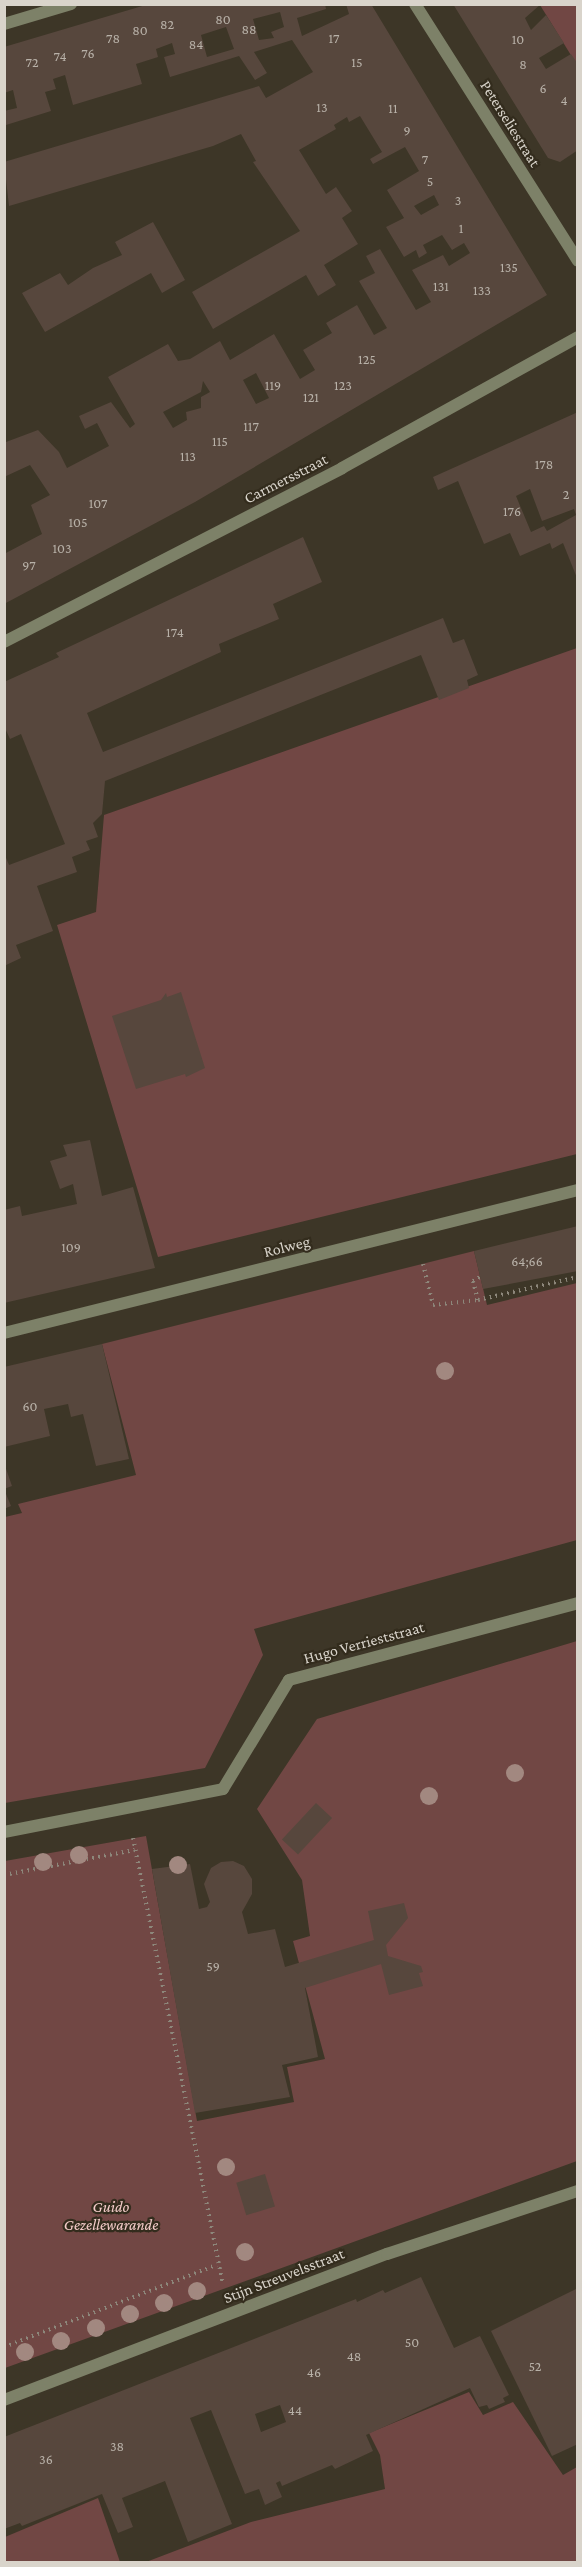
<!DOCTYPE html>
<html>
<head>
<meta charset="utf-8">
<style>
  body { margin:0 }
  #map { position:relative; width:582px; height:2567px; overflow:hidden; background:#3d3627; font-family:"Crimson Pro",serif }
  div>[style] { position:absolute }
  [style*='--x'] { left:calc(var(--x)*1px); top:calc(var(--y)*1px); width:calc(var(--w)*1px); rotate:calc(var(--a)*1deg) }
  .green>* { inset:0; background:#714744 }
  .building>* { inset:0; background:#57473d; transform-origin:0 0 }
  .path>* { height:4px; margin-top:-2px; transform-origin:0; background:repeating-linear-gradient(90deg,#8d877b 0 1.5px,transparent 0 6px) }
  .minor>* { height:12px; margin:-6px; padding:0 6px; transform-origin:6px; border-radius:6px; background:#7d8168 }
  .trees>* { width:18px; height:18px; margin:-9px; border-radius:50%; background:#a28880 }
  span { translate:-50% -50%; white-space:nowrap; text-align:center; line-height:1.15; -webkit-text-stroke:4.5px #332c1d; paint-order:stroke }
  .number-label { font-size:14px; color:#b8b1a8 }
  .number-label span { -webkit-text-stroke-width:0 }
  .street-label { font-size:16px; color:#d9d4cb }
  .park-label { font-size:16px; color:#f4ccc9; font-style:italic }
  .frame { position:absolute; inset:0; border:6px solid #d9d4cb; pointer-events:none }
</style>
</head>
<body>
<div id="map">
  <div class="green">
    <i style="clip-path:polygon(540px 5px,577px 5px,577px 65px)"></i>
    <i style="clip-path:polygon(577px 648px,577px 1154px,158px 1257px,57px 925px,96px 912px,104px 815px)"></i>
    <i style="clip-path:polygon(474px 1251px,487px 1305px,577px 1283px,577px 1540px,254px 1629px,263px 1655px,205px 1768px,5px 1803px,5px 1517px,22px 1513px,18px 1504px,136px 1475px,102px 1344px)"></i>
    <i style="clip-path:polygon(577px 1641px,577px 2161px,5px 2368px,5px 1861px,146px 1836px,197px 2121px,294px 2102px,287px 2067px,325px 2059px,293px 1941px,310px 1936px,302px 1880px,257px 1809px,317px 1719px)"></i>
    <i style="clip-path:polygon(469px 2392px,483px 2415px,513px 2402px,563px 2475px,577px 2467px,577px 2562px,146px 2562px,251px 2522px,385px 2489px,380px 2455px,369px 2433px)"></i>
    <i style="clip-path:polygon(98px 2498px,120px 2562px,5px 2562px,5px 2537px)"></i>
  </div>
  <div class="building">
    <i style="clip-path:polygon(evenodd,149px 4px,325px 4px,326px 9px,297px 18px,302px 36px,349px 14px,346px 4px,371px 4px,547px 295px,195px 502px,4px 604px,4px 554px,42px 534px,31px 505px,50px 495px,30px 465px,4px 477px,4px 438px,6px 442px,38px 430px,59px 452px,67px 468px,109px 446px,97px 423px,85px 429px,79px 416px,111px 402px,130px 428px,135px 424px,108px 377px,168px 344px,178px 361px,190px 359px,220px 341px,230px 360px,274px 334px,300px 379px,315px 370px,303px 350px,332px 333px,326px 323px,357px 305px,374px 335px,387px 328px,359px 281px,375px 273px,366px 256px,380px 249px,416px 310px,431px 302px,412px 270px,443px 255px,449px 266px,470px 253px,464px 243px,452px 250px,442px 235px,423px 245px,427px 253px,419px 258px,416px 250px,404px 257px,386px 227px,404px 218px,387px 190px,419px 171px,405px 147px,373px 164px,370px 159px,382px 152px,360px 116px,349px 122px,347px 117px,334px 125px,336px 129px,299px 150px,326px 194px,336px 187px,352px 211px,342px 218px,358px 244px,324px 265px,336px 285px,318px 296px,306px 275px,213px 329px,192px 292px,300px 231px,253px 162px,256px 161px,241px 134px,213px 146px,9px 206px,4px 162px,259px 86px,266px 98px,313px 72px,292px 40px,254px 52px,267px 73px,255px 80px,239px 56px,170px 77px,164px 57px,175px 54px,172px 43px,156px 49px,158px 57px,136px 64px,142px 84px,73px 105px,65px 75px,53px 79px,56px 89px,45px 92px,51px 111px,6px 125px,4px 111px,17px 108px,13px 90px,4px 93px,4px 47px,149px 4px,280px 12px,284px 27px,271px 32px,274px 38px,259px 40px,253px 19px,280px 12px,149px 4px,226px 27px,234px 49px,207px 57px,201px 35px,226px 27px,149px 4px,434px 195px,439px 205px,421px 215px,414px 206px,434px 195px,149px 4px,256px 373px,269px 398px,256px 404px,243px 380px,256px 373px,149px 4px,203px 381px,210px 392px,201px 397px,201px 408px,186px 412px,187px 420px,173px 428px,163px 412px,201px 392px,203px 381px)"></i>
    <i style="clip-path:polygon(453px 4px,541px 4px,525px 18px,531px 30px,546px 15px,564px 43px,539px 58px,546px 69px,571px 54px,578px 64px,578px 150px,560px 162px,548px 158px)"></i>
    <i style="clip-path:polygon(153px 222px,185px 280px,162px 293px,151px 273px,45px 332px,22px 293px,60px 273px,68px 285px,93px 268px,122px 255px,115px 242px)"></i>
    <i style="clip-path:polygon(evenodd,578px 412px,578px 578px,577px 578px,563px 543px,552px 549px,550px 543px,520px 556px,510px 533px,484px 544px,458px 481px,438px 490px,433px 477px,578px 412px,530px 489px,542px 521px,574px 509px,576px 515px,547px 531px,544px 526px,531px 532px,516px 496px,530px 489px)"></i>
    <i style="clip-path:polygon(303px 537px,322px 582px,273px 604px,279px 619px,219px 644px,221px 652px,87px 713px,103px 752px,443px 618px,453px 643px,464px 639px,478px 675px,467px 680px,469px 688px,439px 700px,421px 655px,105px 781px,102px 814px,93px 823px,98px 837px,86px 841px,90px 850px,72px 857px,77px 872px,37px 886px,53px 931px,16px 945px,21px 958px,4px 966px,4px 853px,9px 865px,65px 844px,21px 734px,10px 739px,4px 726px,4px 682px,59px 657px,56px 653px)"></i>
    <i style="clip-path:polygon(181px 992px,205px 1068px,186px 1077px,185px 1074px,136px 1089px,112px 1016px,161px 1000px,166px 993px,167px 997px)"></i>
    <i style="clip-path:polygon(90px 1140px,102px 1196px,133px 1187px,155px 1268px,4px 1303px,4px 1210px,20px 1206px,22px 1216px,77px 1204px,73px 1184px,60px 1189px,50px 1161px,67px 1156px,63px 1145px)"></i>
    <i style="clip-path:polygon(578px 1226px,578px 1271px,483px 1289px,474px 1251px)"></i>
    <i style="clip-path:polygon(102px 1344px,129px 1459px,96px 1466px,83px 1414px,71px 1417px,68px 1404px,44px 1409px,50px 1436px,4px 1447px,4px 1367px)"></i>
    <i style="clip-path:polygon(4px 1463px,12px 1486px,4px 1489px)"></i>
    <i style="clip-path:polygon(4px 1489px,11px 1506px,4px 1509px)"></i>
    <i style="left:316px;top:1803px;width:22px;height:50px;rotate:43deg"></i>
    <i style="clip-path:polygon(233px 1861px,244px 1866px,252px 1879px,252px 1894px,242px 1912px,248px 1934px,275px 1929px,285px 1967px,374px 1940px,368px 1911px,404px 1903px,408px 1918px,386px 1945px,388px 1956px,421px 1966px,423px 1972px,419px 1973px,423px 1986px,389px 1995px,381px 1964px,305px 1988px,318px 2057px,282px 2065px,290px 2097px,195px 2113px,152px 1869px,190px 1864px,199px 1909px,207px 1907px,210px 1902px,204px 1884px,211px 1868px,221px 1862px)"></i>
    <i style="left:265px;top:2174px;width:34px;height:30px;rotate:73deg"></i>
    <i style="clip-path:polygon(evenodd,421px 2277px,454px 2348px,480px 2336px,509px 2395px,503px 2398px,505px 2402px,489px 2409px,487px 2405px,479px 2407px,470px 2388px,366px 2435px,373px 2451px,335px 2469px,332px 2465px,282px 2486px,280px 2481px,276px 2483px,282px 2497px,265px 2505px,259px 2489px,245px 2494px,211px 2410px,190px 2418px,232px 2524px,188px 2542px,165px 2481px,122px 2498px,133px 2527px,118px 2533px,102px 2494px,22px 2526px,20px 2523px,4px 2529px,4px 2437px,356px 2299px,357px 2302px,383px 2290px,385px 2293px,421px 2277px,280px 2405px,286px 2422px,261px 2432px,255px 2414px,280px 2405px)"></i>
    <i style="clip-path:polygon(576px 2289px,578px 2444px,552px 2456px,491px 2331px)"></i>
  </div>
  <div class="path">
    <i style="--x:423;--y:1264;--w:42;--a:76.3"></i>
    <i style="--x:433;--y:1305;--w:45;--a:-6.3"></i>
    <i style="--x:478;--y:1300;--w:103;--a:-13"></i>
    <i style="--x:478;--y:1300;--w:20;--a:-105"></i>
    <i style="--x:473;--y:1281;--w:8;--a:-30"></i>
    <i style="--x:133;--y:1838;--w:455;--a:78.6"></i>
    <i style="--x:4;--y:1875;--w:133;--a:-10.8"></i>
    <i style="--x:4;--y:2347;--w:228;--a:-21.1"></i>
  </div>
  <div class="minor">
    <i style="--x:415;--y:4;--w:304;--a:57.6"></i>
    <i style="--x:4;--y:24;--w:70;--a:-16.6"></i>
    <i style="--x:4;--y:642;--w:380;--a:-27.2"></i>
    <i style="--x:342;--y:468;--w:270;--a:-29"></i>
    <i style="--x:4;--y:1333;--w:592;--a:-13.99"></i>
    <i style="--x:4;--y:1832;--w:223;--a:-11.1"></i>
    <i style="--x:223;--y:1789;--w:127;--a:-58.8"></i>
    <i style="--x:289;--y:1680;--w:299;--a:-14.9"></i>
    <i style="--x:4;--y:2400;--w:410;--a:-20.9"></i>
    <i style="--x:387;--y:2254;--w:201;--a:-18.3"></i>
  </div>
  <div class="trees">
    <i style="left:445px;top:1371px"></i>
    <i style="left:515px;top:1773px"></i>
    <i style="left:429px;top:1796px"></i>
    <i style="left:79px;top:1855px"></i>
    <i style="left:43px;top:1862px"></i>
    <i style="left:178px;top:1865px"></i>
    <i style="left:226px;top:2167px"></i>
    <i style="left:245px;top:2252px"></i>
    <i style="left:197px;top:2291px"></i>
    <i style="left:164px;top:2303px"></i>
    <i style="left:130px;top:2314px"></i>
    <i style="left:96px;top:2328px"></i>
    <i style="left:61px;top:2341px"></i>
    <i style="left:25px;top:2352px"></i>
  </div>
  <div class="number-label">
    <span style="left:223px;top:19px">80</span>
    <span style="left:167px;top:24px">82</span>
    <span style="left:249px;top:29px">88</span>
    <span style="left:140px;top:30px">80</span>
    <span style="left:113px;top:38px">78</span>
    <span style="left:334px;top:38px">17</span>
    <span style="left:518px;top:39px">10</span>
    <span style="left:196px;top:44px">84</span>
    <span style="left:88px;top:53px">76</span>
    <span style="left:60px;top:56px">74</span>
    <span style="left:32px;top:62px">72</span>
    <span style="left:357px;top:62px">15</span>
    <span style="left:523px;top:64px">8</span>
    <span style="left:543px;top:88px">6</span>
    <span style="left:564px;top:100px">4</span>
    <span style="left:322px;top:107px">13</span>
    <span style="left:393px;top:108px">11</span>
    <span style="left:407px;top:130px">9</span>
    <span style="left:425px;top:159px">7</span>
    <span style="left:430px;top:181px">5</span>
    <span style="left:458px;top:200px">3</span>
    <span style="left:461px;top:228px">1</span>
    <span style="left:509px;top:267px">135</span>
    <span style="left:441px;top:286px">131</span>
    <span style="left:482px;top:290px">133</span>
    <span style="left:367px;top:359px">125</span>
    <span style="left:273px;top:385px">119</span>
    <span style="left:343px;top:385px">123</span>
    <span style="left:311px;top:397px">121</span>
    <span style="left:251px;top:426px">117</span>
    <span style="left:220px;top:441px">115</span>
    <span style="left:188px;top:456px">113</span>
    <span style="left:544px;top:464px">178</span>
    <span style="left:566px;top:494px">2</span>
    <span style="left:98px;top:503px">107</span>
    <span style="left:512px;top:511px">176</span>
    <span style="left:78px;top:522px">105</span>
    <span style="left:62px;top:548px">103</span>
    <span style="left:29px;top:565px">97</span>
    <span style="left:175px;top:632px">174</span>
    <span style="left:71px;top:1247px">109</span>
    <span style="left:527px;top:1261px">64;66</span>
    <span style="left:30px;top:1406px">60</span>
    <span style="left:213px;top:1966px">59</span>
    <span style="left:412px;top:2342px">50</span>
    <span style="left:354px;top:2356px">48</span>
    <span style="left:535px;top:2366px">52</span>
    <span style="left:314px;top:2372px">46</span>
    <span style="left:295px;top:2410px">44</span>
    <span style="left:117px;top:2446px">38</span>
    <span style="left:46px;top:2459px">36</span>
  </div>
  <div class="street-label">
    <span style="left:510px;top:124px;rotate:58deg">Peterseliestraat</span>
    <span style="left:286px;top:479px;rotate:-27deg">Carmersstraat</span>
    <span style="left:287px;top:1247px;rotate:-14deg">Rolweg</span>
    <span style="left:364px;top:1643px;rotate:-15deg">Hugo Verrieststraat</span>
    <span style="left:284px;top:2276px;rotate:-21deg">Stijn Streuvelsstraat</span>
  </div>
  <div class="park-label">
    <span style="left:111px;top:2216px">Guido<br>Gezellewarande</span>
  </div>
  <div class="frame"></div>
</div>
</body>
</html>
